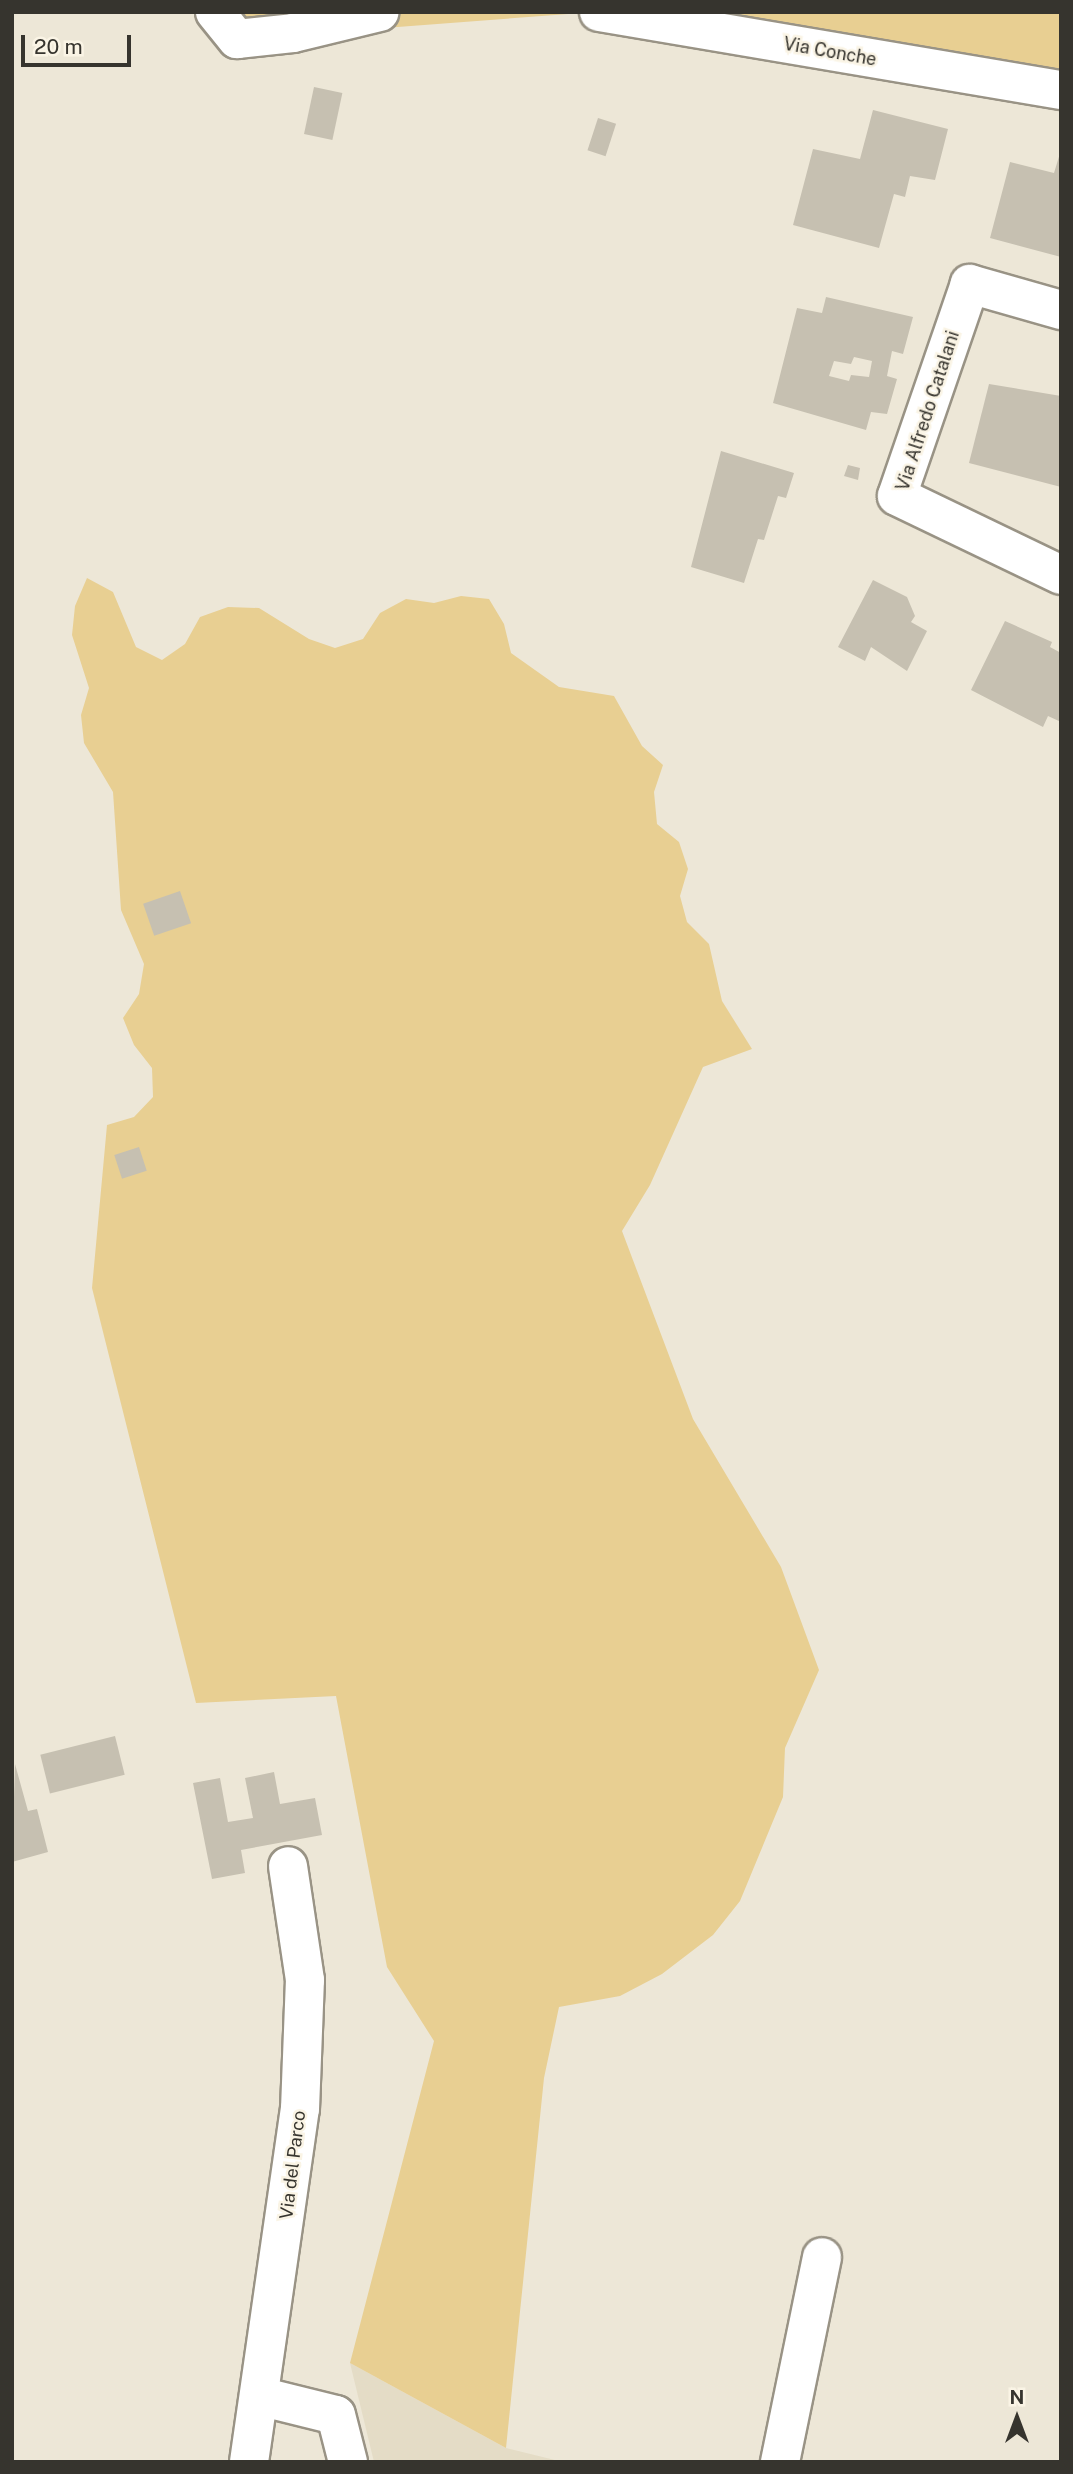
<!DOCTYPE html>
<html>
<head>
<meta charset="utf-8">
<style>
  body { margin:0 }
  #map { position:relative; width:1073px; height:2474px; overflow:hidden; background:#ede7d7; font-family:"Public Sans",sans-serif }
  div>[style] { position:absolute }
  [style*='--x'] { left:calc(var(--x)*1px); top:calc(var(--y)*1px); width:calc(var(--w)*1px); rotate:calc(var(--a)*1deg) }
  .built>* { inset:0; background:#e4dcc6 }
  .green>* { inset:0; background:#e8cf92 }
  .building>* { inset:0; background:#c6c0b1; transform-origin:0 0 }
  .roads { filter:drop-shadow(2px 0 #999385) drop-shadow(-2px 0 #999385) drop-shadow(0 2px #999385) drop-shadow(0 -2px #999385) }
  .minor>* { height:38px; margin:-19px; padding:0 19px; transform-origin:19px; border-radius:19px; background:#fff }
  span { translate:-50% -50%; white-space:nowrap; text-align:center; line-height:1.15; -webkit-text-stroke:5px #faf4e5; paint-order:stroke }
  .street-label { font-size:18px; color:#36342e }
  .frame { position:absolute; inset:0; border:14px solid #36342e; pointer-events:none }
  .north { position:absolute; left:982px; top:2383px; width:70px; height:70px; -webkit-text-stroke:5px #faf4e5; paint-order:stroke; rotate:0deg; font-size:19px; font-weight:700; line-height:28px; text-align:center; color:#36342e }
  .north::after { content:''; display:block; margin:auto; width:24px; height:32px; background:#36342e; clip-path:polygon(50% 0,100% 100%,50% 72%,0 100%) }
  .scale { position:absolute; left:21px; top:35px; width:110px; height:32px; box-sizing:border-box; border:4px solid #36342e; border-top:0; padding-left:9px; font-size:21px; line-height:24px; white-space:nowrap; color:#36342e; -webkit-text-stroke:5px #faf4e5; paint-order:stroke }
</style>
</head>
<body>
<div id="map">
  <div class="built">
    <i style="clip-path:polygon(350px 2363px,506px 2448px,563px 2462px,374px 2462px)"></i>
  </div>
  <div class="green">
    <i style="clip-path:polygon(242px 12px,595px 12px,305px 34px,258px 30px)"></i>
    <i style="clip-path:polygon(617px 12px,1061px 12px,1061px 82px)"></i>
    <i style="clip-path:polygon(87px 578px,113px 592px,136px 647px,162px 660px,185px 644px,200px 617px,228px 607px,259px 608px,309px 639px,335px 648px,363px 639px,380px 613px,406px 599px,434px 603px,461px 596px,489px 599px,504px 624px,511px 653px,559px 687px,614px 696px,642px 746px,663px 765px,654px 792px,657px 824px,679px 842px,688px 869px,680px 896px,687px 922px,709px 944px,722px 1001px,752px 1049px,703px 1067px,650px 1185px,622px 1231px,693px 1419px,781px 1567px,819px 1670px,785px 1748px,783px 1797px,740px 1901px,713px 1935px,662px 1974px,620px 1996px,559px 2007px,544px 2078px,506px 2448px,350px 2363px,434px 2041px,387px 1967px,336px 1696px,196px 1703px,92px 1288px,107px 1125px,134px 1117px,153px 1097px,152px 1068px,134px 1045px,123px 1018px,139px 994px,144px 964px,121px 910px,113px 792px,84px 743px,81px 715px,89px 688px,72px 635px,75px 606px)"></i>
  </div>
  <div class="building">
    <i style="left:314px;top:87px;width:29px;height:48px;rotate:12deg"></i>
    <i style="clip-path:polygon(873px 110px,948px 129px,935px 180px,910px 176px,905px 197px,894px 194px,879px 248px,793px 225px,813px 149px,860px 159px)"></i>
    <i style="left:598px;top:118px;width:19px;height:34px;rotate:18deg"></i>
    <i style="clip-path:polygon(1061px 150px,1061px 257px,990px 238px,1010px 162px,1054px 173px)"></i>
    <i style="clip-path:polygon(evenodd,826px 297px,913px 317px,903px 354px,892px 351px,887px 376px,897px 379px,887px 414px,871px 412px,866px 430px,773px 403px,797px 308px,822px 313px,826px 297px,854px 357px,872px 361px,869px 377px,851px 375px,849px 381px,829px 376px,834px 361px,851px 364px,854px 357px)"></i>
    <i style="clip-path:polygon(989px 384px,1061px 396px,1061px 487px,969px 463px)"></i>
    <i style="clip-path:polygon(721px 451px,794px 473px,786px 498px,778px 496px,764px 540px,758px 539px,744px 583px,691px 567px)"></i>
    <i style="clip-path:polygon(848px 465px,860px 468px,858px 480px,844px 476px)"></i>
    <i style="clip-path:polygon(873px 580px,907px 597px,915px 616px,911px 622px,927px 631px,907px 671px,871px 647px,865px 661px,838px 647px)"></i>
    <i style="clip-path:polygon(1005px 621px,1052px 642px,1050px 647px,1061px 653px,1061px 722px,1048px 716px,1043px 727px,971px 690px)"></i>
    <i style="left:180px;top:891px;width:34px;height:39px;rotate:71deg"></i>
    <i style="left:139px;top:1147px;width:25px;height:26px;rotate:72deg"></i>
    <i style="left:115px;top:1736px;width:40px;height:77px;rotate:76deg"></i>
    <i style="clip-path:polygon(15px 1764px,28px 1811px,37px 1809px,48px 1852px,12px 1862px)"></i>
    <i style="clip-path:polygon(274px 1772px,280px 1804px,315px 1798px,322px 1835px,241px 1850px,245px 1873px,212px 1879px,193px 1783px,220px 1778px,228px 1822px,253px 1818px,245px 1778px)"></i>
  </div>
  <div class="roads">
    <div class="minor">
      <i style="--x:215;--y:12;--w:35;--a:51"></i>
      <i style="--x:237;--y:39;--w:56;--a:-6.1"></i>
      <i style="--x:293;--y:33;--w:89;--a:-13.6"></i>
      <i style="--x:599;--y:12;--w:469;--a:9.6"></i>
      <i style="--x:1061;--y:310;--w:95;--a:-164.1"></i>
      <i style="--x:970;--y:284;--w:224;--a:109"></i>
      <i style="--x:897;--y:496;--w:182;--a:25.7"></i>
      <i style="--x:259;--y:2396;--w:79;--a:13.9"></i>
      <i style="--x:336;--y:2415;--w:49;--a:75.7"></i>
      <i style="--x:249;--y:2462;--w:357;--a:-81.8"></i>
      <i style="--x:300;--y:2109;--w:129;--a:-87.8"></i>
      <i style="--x:305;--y:1980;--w:115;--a:-98.5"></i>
      <i style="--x:780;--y:2462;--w:209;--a:-78.4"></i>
    </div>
  </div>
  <div class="street-label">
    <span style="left:830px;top:52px;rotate:10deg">Via Conche</span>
    <span style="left:928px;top:411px;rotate:-72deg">Via Alfredo Catalani</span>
    <span style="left:293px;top:2165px;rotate:-83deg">Via del Parco</span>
  </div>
  <div class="frame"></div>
  <div class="north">N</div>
  <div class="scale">20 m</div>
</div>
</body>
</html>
